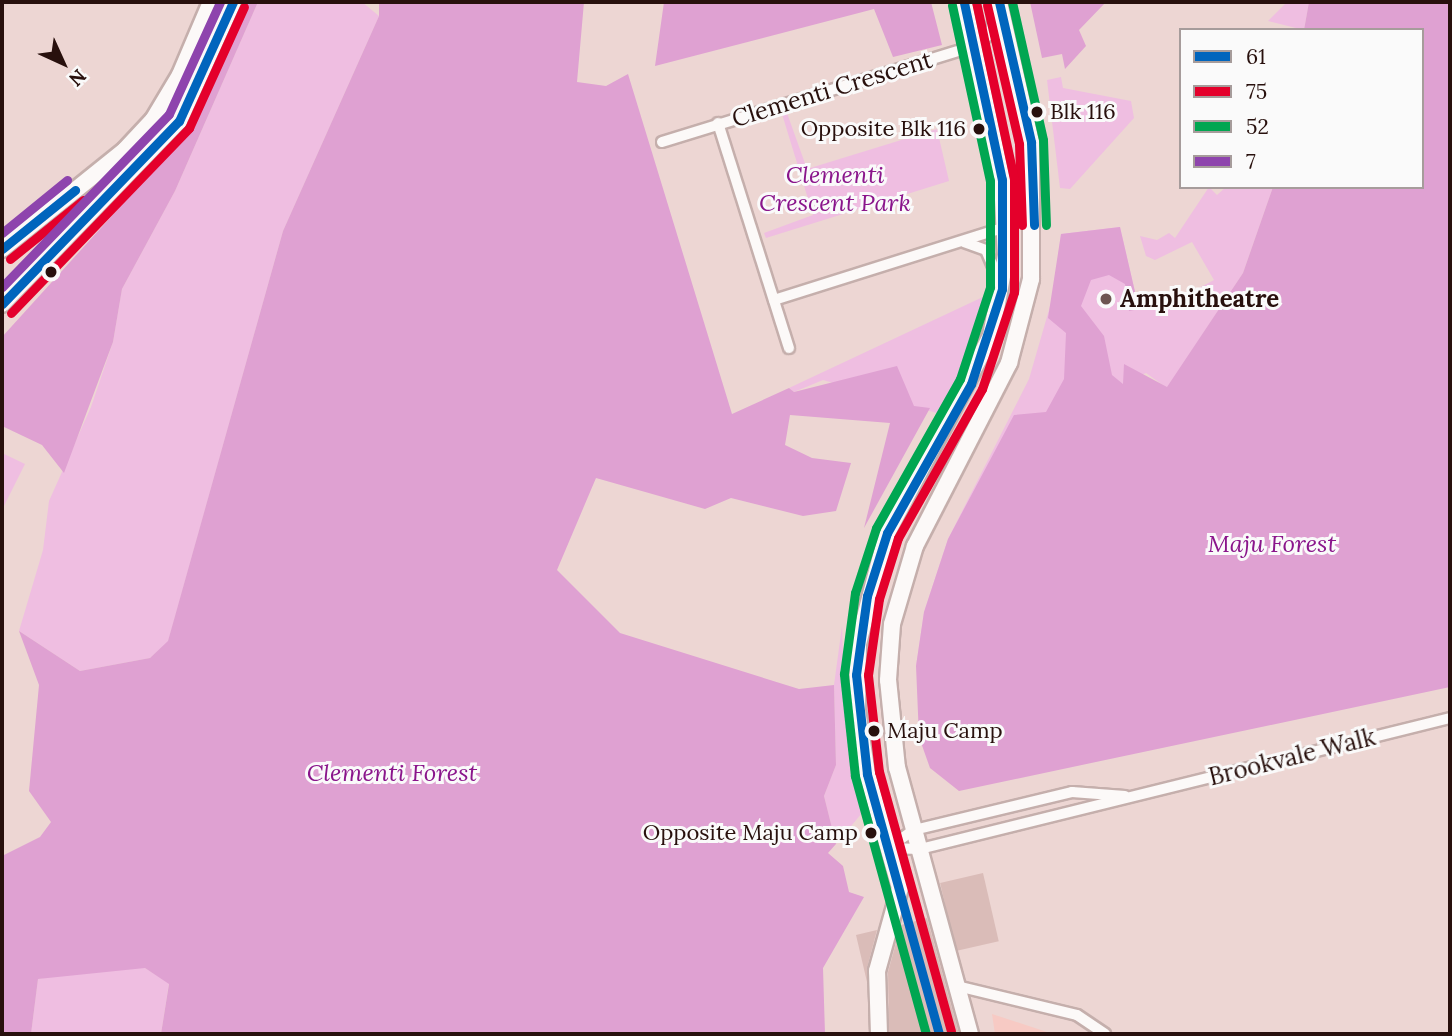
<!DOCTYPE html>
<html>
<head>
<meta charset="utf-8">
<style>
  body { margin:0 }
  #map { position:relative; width:1452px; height:1036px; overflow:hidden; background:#edd6d3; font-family:Lora,serif }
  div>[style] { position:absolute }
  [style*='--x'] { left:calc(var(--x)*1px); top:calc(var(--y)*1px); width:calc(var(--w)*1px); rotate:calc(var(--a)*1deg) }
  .built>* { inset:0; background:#f7cac4 }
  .green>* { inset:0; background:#efbee1 }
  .forest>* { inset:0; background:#dfa1d2 }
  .building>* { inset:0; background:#dabcb8; transform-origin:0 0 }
  .roads { filter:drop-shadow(2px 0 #c5afac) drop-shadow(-2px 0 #c5afac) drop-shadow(0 2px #c5afac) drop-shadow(0 -2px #c5afac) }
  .minor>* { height:10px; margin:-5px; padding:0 5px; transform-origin:5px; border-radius:5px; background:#fcf9f8 }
  .primary>* { height:16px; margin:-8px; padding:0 8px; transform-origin:8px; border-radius:8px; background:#fcf9f8 }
  .bus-1>* { height:9px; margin:-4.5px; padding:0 4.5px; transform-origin:4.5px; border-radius:4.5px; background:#0065bd }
  .bus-2>* { height:9px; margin:-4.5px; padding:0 4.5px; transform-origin:4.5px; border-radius:4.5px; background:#e4002b }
  .bus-3>* { height:9px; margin:-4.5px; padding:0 4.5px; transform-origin:4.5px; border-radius:4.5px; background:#00a651 }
  .bus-4>* { height:9px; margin:-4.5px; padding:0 4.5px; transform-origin:4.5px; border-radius:4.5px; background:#8e44ad }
  .dots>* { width:19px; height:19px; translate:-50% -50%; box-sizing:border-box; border:4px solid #fafafa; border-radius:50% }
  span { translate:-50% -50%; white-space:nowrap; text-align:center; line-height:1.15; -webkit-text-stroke:6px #fafafa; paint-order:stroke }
  .bus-label { font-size:22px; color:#28100d }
  .left { translate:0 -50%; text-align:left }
  .right { translate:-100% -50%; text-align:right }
  .street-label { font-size:24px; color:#28100d }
  .park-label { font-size:24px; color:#8a158b; font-style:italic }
  .poi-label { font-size:24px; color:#28100d; font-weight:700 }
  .frame { position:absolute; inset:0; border:4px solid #28100d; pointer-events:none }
  .legend { position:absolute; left:1179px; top:28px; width:245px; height:161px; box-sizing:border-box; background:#fafafa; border:2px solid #a69c9b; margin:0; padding:9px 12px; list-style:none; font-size:21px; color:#28100d }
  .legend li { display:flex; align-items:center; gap:14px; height:35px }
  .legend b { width:35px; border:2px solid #a69c9b }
  .north { position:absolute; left:28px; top:28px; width:70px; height:70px; -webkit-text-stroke:5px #fafafa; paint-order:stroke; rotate:135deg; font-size:19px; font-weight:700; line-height:28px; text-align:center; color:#28100d }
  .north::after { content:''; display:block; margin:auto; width:24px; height:32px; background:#28100d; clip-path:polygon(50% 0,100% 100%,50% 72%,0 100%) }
</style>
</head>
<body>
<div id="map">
  <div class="built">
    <i style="clip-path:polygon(992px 1014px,1053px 1034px,995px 1034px)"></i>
  </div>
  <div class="green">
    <i style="clip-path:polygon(258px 2px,362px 2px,379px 16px,283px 231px,168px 642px,150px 658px,80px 671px,19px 631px,43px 550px,49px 501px,91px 407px,113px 342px,122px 289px,175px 191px)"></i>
    <i style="clip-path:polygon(1287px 2px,1309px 2px,1304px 30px,1268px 21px)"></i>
    <i style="clip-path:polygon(1061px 77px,1063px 88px,1131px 101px,1134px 118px,1070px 189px,1060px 188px,1047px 80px)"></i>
    <i style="clip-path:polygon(787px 113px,807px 169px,937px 129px,949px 181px,766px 238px,764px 233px,813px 215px,782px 114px)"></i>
    <i style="clip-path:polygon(1209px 187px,1217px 195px,1226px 187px,1273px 187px,1243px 273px,1167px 388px,1146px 373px,1123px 384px,916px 666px,924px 612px,948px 539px,1029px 379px,1053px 296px,1061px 234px,1120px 227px,1139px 309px,1155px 304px,1157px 310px,1214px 280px,1192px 242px,1155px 260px,1146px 256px,1140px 236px,1157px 240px,1169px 233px,1175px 238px)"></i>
    <i style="clip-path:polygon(985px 296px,973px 350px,940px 414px,823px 380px,794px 392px,789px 388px)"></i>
    <i style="clip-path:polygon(2px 453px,25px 464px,3px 508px,2px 507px)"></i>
    <i style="clip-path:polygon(842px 626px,845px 711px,862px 813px,836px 844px,824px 796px,836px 765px,834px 685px)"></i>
    <i style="clip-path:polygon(103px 968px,145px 968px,169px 983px,161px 1034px,31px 1034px,38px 979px)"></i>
  </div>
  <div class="forest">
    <i style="clip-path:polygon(248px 2px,258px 2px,175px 191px,122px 289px,113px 342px,64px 473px,42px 445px,2px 426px,2px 337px,187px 133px)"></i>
    <i style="clip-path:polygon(379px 2px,584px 2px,577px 82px,606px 86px,628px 74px,732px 414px,789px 388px,794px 392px,897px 366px,914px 406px,930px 408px,864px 528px,890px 423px,790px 415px,785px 445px,812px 458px,851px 463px,836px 511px,803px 516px,731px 498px,705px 509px,596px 478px,557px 570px,620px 633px,799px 689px,834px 685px,836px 765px,824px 796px,836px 844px,828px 853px,843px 866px,849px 892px,864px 897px,823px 968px,825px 1034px,161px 1034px,169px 984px,145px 968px,38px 979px,31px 1034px,2px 1034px,2px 856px,40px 837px,51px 822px,29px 791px,39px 685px,19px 631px,80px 671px,150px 658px,168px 641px,283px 231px,379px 16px)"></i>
    <i style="clip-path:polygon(664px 2px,931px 2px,942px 45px,893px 57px,874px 9px,655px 66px)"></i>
    <i style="clip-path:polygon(1030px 2px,1106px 2px,1079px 30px,1086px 46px,1065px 69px,1062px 54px,1042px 58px)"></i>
    <i style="clip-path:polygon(1309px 2px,1450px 2px,1450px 687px,959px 791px,930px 768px,919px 737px,916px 666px,924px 612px,948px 539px,1014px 415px,1046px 412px,1064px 379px,1066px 333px,1048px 318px,1061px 234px,1120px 227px,1139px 309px,1129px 311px,1125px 284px,1109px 275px,1091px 280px,1081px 306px,1104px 336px,1112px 375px,1123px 384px,1124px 364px,1167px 387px,1243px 273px,1273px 187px,1422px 187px,1422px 30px,1304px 30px)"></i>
  </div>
  <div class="building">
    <i style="left:983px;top:873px;width:70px;height:44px;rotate:77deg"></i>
    <i style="clip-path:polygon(927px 918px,959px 1034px,889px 1034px,888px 972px,901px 925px)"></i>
    <i style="clip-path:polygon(877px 930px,867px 968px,867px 982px,856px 935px)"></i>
  </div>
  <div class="roads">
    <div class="minor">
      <i style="--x:718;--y:123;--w:236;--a:72.5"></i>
      <i style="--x:662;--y:142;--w:327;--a:-17.1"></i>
      <i style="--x:975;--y:46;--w:21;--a:-39"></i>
      <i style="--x:991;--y:33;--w:31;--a:-81"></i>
      <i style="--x:964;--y:242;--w:23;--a:20"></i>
      <i style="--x:986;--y:250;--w:36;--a:67"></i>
      <i style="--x:774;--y:300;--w:243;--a:-17.5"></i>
      <i style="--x:888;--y:848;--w:32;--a:2"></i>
      <i style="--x:920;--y:849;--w:546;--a:-13.88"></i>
      <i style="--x:888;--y:848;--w:32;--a:-35"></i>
      <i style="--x:914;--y:830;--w:163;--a:-13.5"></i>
      <i style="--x:1072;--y:792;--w:53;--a:4.3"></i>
      <i style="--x:957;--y:986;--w:123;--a:13.6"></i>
      <i style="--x:1077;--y:1015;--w:34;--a:34"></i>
    </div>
    <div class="primary">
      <i style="--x:2;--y:249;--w:158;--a:-38.8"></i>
      <i style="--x:125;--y:150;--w:41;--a:-47"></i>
      <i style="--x:153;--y:120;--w:52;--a:-59"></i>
      <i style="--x:180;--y:75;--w:79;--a:-67"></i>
      <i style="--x:2;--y:304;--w:255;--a:-46"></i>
      <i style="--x:179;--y:121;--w:131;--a:-65.6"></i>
      <i style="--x:879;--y:1034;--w:63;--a:-91.8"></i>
      <i style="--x:877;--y:971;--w:86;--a:-74.5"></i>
      <i style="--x:900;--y:888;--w:119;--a:-106.1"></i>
      <i style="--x:867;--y:774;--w:65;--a:-98.9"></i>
      <i style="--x:857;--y:710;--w:66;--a:-89.1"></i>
      <i style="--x:858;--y:644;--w:115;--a:-75.4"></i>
      <i style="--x:887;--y:533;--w:223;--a:-62.2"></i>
      <i style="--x:991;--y:336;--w:82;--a:-79.5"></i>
      <i style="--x:1006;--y:255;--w:75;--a:-93.1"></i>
      <i style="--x:1002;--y:180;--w:182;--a:-102.1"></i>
      <i style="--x:970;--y:1034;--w:276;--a:-105.3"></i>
      <i style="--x:897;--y:768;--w:88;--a:-95.8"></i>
      <i style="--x:888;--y:680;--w:56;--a:-85.9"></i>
      <i style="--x:892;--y:624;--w:81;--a:-73.6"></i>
      <i style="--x:915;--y:546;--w:206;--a:-62.8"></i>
      <i style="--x:1009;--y:363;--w:87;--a:-75.3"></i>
      <i style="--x:1031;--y:279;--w:137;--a:-90"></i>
      <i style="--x:1031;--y:142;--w:144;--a:-102.9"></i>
    </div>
  </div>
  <div class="bus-1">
    <i style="--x:999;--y:2;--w:144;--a:77.1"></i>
    <i style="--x:1031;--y:142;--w:83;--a:87.9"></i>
    <i style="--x:2;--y:249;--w:94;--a:-38.9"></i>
    <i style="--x:2;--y:304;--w:255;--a:-46"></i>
    <i style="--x:179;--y:121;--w:131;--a:-65.6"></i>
    <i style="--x:939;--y:1034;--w:270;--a:-105.5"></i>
    <i style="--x:867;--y:774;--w:100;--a:-96.3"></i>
    <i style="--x:856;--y:675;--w:80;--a:-82.1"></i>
    <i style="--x:867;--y:596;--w:66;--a:-72.4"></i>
    <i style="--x:887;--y:533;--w:171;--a:-60.6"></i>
    <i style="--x:971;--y:384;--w:100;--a:-71.9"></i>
    <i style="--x:1002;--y:289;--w:109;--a:-90"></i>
    <i style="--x:1002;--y:180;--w:182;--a:-102.1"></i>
  </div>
  <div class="bus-2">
    <i style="--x:987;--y:5;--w:143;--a:77"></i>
    <i style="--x:1019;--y:144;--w:81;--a:87.9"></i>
    <i style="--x:10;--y:259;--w:94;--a:-38.9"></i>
    <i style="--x:11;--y:313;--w:257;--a:-46.1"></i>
    <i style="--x:189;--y:128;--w:133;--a:-65.6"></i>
    <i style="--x:951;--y:1031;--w:269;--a:-105.5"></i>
    <i style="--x:879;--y:772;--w:98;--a:-96.5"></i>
    <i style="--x:868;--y:675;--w:77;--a:-81.8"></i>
    <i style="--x:879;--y:599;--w:64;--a:-72.7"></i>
    <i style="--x:898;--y:538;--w:171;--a:-60.6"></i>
    <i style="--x:982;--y:389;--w:102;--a:-71.7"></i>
    <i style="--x:1014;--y:292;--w:113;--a:-90"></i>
    <i style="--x:1014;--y:179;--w:181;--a:-102.1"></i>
  </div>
  <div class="bus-3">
    <i style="--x:1012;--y:2;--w:141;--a:77.3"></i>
    <i style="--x:1043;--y:140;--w:85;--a:88"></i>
    <i style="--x:926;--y:1034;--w:268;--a:-105.4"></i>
    <i style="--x:855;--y:776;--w:103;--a:-96.2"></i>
    <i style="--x:844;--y:674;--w:82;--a:-82.3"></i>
    <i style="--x:855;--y:593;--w:68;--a:-72.1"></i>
    <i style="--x:876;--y:528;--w:171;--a:-60.6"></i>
    <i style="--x:960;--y:379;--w:97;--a:-71.9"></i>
    <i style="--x:990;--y:287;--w:106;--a:-90"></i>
    <i style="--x:990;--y:181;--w:180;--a:-102.2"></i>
  </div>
  <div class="bus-4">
    <i style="--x:2;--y:233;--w:84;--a:-39.2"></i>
    <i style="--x:2;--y:287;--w:240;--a:-46"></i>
    <i style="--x:169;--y:114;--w:123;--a:-65.5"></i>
  </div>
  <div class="dots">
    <i style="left:1037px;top:112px;background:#28100d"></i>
    <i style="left:979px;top:129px;background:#28100d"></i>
    <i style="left:51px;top:272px;background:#28100d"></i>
    <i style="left:1106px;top:299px;background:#6d5552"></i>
    <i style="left:874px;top:731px;background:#28100d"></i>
    <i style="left:871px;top:833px;background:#28100d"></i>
  </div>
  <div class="bus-label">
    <span class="left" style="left:1050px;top:112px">Blk 116</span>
    <span class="right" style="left:966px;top:129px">Opposite Blk 116</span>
    <span class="left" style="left:887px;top:731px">Maju Camp</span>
    <span class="right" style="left:858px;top:833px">Opposite Maju Camp</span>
  </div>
  <div class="street-label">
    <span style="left:832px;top:89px;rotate:-17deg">Clementi Crescent</span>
    <span style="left:1292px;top:757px;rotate:-14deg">Brookvale Walk</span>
  </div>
  <div class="park-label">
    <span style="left:835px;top:189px">Clementi<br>Crescent Park</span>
    <span style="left:1272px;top:544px">Maju Forest</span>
    <span style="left:392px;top:773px">Clementi Forest</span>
  </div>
  <div class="poi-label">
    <span class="left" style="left:1120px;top:299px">Amphitheatre</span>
  </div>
  <div class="frame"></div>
  <ul class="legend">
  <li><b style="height:9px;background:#0065bd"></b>61</li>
  <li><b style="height:9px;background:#e4002b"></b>75</li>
  <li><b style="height:9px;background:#00a651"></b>52</li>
  <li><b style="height:9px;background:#8e44ad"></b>7</li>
  </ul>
  <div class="north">N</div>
</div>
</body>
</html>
